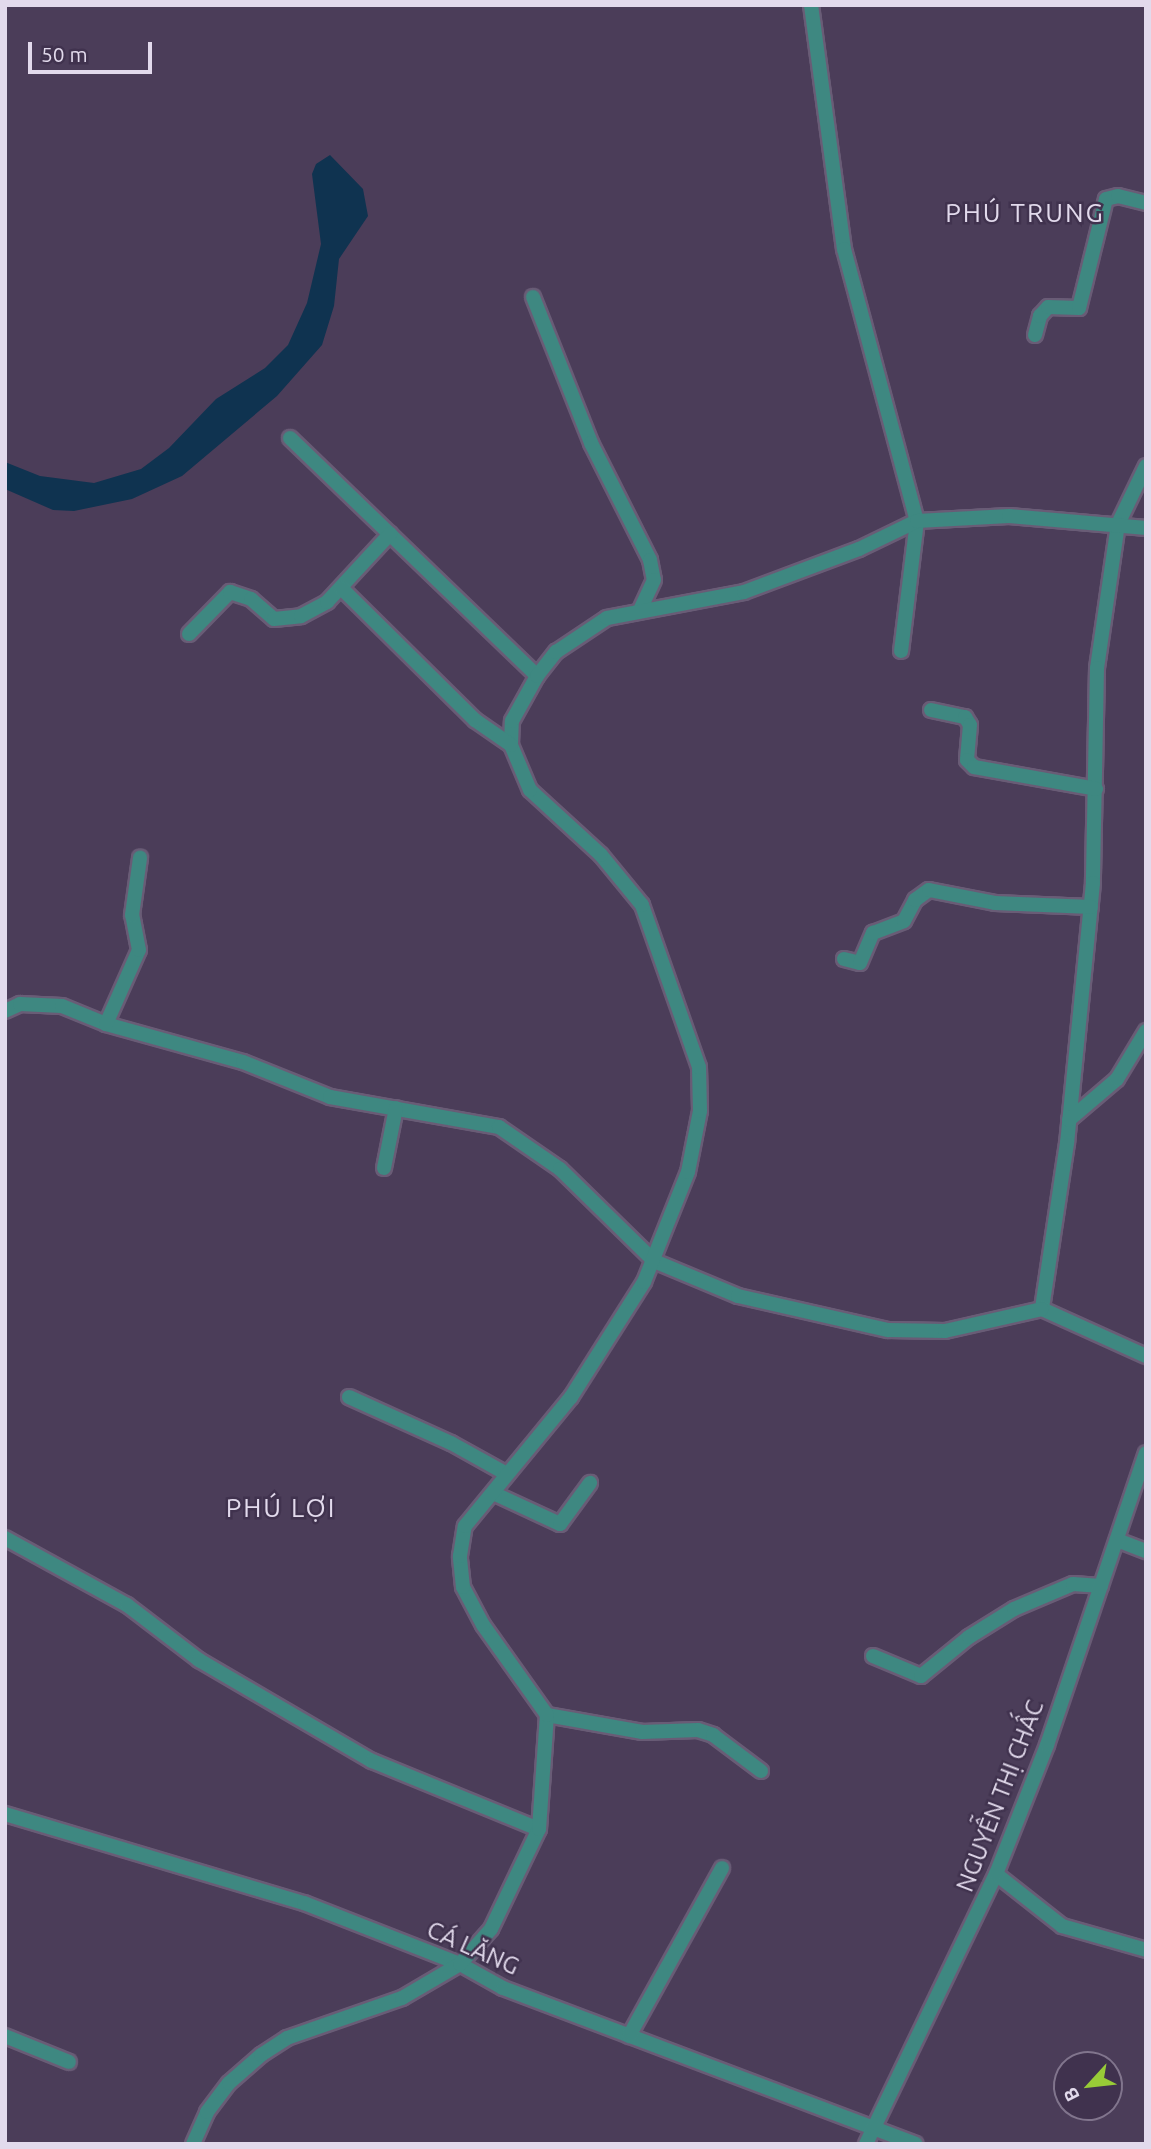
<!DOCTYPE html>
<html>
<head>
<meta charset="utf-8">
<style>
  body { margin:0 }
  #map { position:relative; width:1151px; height:2149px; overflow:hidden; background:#4b3d59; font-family:Ubuntu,sans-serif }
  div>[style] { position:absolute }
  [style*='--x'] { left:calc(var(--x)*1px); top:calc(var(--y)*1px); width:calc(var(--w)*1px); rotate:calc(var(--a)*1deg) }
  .water>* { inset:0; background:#0f3350 }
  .roads { filter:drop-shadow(2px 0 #695c76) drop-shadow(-2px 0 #695c76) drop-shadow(0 2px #695c76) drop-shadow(0 -2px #695c76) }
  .minor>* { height:14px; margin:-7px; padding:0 7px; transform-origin:7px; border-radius:7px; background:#3e8881 }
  span { translate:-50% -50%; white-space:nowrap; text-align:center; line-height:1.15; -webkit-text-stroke:5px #40324e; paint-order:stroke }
  .street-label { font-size:24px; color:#e2daec }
  .neighbourhood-label { font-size:26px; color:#e2daec; letter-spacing:2px }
  .frame { position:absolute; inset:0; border:7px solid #e2daec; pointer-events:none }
  .north { position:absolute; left:1053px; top:2051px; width:70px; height:70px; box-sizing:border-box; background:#40324e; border:2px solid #81758d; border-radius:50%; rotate:243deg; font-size:19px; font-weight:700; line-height:28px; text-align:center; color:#e2daec }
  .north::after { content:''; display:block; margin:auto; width:24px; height:32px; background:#98cb37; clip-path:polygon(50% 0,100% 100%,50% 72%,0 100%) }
  .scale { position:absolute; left:28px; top:42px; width:124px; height:32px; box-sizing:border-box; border:4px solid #e2daec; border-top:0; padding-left:9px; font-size:21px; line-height:24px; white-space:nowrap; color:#e2daec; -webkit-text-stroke:5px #40324e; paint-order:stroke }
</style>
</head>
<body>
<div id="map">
  <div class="water">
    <i style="clip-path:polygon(330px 155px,363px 189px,368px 216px,339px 259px,334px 306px,322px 345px,277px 396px,182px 476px,132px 499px,74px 511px,53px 510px,5px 489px,5px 462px,40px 476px,94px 483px,141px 469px,169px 448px,216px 399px,265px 368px,288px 345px,307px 303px,321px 244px,312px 174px,316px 164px)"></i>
  </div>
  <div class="roads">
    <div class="minor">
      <i style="--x:811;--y:5;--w:246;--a:82.3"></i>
      <i style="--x:844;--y:249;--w:282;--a:75"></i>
      <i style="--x:917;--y:521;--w:131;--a:97"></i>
      <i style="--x:533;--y:297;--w:157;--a:68.3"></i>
      <i style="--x:591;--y:443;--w:131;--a:63.2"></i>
      <i style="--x:650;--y:560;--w:20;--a:79"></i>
      <i style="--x:654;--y:580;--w:33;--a:115"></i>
      <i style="--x:1035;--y:335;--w:20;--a:-75"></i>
      <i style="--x:1040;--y:316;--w:12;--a:-48"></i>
      <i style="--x:1048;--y:307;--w:31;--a:2"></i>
      <i style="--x:1079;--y:308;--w:112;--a:-76.1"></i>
      <i style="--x:1106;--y:199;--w:12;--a:-14"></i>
      <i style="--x:1118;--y:196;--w:29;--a:14"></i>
      <i style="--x:290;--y:438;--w:343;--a:43.9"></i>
      <i style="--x:1146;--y:466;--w:64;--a:115.8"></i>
      <i style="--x:1118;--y:524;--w:146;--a:98.3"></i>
      <i style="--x:1097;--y:668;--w:215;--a:91.1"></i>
      <i style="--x:1093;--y:883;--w:261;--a:95.7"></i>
      <i style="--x:1067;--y:1143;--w:168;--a:98.6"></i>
      <i style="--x:1042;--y:1309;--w:114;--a:24.3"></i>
      <i style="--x:189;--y:634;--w:59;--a:-45.7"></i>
      <i style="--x:230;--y:592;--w:22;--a:18"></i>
      <i style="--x:251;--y:599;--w:30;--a:41"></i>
      <i style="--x:274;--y:619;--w:27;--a:-6"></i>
      <i style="--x:301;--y:616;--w:30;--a:-28"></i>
      <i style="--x:327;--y:602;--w:93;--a:-47.2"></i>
      <i style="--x:931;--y:710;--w:35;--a:12"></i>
      <i style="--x:965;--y:717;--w:9;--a:58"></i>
      <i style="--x:970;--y:725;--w:35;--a:95"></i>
      <i style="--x:967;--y:760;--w:10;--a:45"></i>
      <i style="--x:974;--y:767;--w:124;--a:10.2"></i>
      <i style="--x:511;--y:745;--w:24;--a:-88"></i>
      <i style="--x:512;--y:721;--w:51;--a:-60.9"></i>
      <i style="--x:537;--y:676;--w:31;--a:-52"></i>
      <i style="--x:556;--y:652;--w:61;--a:-33.7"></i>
      <i style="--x:607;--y:618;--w:139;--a:-10.7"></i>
      <i style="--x:744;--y:592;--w:123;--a:-20.5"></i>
      <i style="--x:859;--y:549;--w:64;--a:-25.8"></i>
      <i style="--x:917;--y:521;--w:92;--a:-3.1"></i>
      <i style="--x:1009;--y:516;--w:138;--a:5"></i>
      <i style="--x:844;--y:959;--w:16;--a:14"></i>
      <i style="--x:860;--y:963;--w:33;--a:-67"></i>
      <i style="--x:873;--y:933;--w:33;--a:-21"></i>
      <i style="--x:904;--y:921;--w:24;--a:-62"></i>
      <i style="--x:915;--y:900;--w:17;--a:-36"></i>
      <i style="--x:929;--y:890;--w:67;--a:11.1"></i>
      <i style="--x:995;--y:903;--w:96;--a:2.4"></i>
      <i style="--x:5;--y:1011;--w:17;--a:-25"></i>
      <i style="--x:20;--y:1004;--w:42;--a:2.7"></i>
      <i style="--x:62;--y:1006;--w:48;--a:22.2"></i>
      <i style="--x:106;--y:1024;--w:142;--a:15.5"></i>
      <i style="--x:243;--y:1062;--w:94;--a:21.9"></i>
      <i style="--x:330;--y:1097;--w:172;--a:10.1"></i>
      <i style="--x:499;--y:1127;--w:74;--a:34.5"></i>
      <i style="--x:560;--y:1169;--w:132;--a:44.4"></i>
      <i style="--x:654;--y:1261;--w:91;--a:22.6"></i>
      <i style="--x:738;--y:1296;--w:154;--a:12.8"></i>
      <i style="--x:888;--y:1330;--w:57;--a:1"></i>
      <i style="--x:945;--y:1331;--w:99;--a:-12.8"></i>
      <i style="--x:106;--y:1024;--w:81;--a:-66"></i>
      <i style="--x:139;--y:950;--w:36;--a:-101"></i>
      <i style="--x:132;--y:915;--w:58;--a:-82"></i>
      <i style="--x:1069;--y:1120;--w:63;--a:-40.5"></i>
      <i style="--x:1117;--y:1079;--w:56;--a:-58.9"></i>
      <i style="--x:384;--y:1168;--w:61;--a:-78.7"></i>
      <i style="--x:349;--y:1397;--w:112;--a:24.3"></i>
      <i style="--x:451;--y:1443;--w:62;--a:29.1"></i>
      <i style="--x:493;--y:1493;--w:74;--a:24.8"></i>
      <i style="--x:560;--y:1524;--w:51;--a:-53.8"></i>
      <i style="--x:5;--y:1538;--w:139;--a:28.8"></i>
      <i style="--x:127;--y:1605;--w:91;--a:37.4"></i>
      <i style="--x:199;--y:1660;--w:200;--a:30.3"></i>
      <i style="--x:372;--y:1761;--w:180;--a:22.2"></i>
      <i style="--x:1117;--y:1540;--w:31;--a:21"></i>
      <i style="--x:873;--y:1656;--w:52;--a:22.6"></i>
      <i style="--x:921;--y:1676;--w:62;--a:-39.1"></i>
      <i style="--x:969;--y:1637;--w:53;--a:-31.9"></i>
      <i style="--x:1014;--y:1609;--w:64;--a:-23"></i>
      <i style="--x:1073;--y:1584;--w:28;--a:4"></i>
      <i style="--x:547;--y:1715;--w:97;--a:10.1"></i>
      <i style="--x:642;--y:1732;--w:56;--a:-2"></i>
      <i style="--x:698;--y:1730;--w:16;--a:18"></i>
      <i style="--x:713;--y:1735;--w:60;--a:36.9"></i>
      <i style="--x:5;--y:1814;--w:312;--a:16.6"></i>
      <i style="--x:304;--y:1903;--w:168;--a:21.4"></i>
      <i style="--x:460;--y:1964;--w:49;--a:29.2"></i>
      <i style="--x:503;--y:1988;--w:441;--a:20.7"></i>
      <i style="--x:996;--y:1874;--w:84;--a:38.2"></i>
      <i style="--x:1062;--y:1926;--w:87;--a:15.9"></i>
      <i style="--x:5;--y:2036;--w:69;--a:22.1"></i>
      <i style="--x:629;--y:2036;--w:192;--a:-61"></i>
      <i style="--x:193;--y:2144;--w:35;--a:-66"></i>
      <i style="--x:207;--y:2112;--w:36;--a:-53"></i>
      <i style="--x:229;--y:2083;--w:43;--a:-41.2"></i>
      <i style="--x:261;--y:2055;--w:31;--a:-33"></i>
      <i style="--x:287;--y:2038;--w:122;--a:-19.2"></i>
      <i style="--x:402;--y:1998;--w:67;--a:-30.4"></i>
      <i style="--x:460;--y:1964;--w:47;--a:-48.5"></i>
      <i style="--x:491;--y:1929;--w:111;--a:-64.4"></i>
      <i style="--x:539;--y:1829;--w:114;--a:-86"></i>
      <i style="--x:547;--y:1715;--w:110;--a:-125.4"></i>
      <i style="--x:483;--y:1625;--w:43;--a:-117.8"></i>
      <i style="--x:463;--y:1587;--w:31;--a:-96"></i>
      <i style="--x:460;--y:1556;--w:30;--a:-81"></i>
      <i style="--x:465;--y:1526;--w:167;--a:-50.6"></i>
      <i style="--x:571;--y:1397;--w:136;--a:-57.6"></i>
      <i style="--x:644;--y:1282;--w:118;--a:-68.2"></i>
      <i style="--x:688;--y:1172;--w:62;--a:-78.9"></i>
      <i style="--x:700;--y:1111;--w:44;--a:-91.3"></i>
      <i style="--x:699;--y:1067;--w:172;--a:-109.4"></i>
      <i style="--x:642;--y:905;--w:65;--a:-129.4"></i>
      <i style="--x:601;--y:855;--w:96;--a:-137.5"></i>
      <i style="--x:530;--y:790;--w:49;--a:-112.9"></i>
      <i style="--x:511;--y:745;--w:44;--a:-145.2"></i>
      <i style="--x:475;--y:720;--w:188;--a:-135.4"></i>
      <i style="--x:866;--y:2144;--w:300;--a:-64.3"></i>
      <i style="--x:996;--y:1874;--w:139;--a:-68.4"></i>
      <i style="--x:1047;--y:1745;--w:308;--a:-71.3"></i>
    </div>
  </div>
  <div class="street-label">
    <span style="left:1000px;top:1796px;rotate:-69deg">NGUYỄN THỊ CHẤC</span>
    <span style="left:473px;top:1948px;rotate:24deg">CÁ LĂNG</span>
  </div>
  <div class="neighbourhood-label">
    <span style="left:1025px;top:213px">PHÚ TRUNG</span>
    <span style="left:281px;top:1508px">PHÚ LỢI</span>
  </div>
  <div class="frame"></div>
  <div class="north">B</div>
  <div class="scale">50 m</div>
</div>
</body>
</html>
